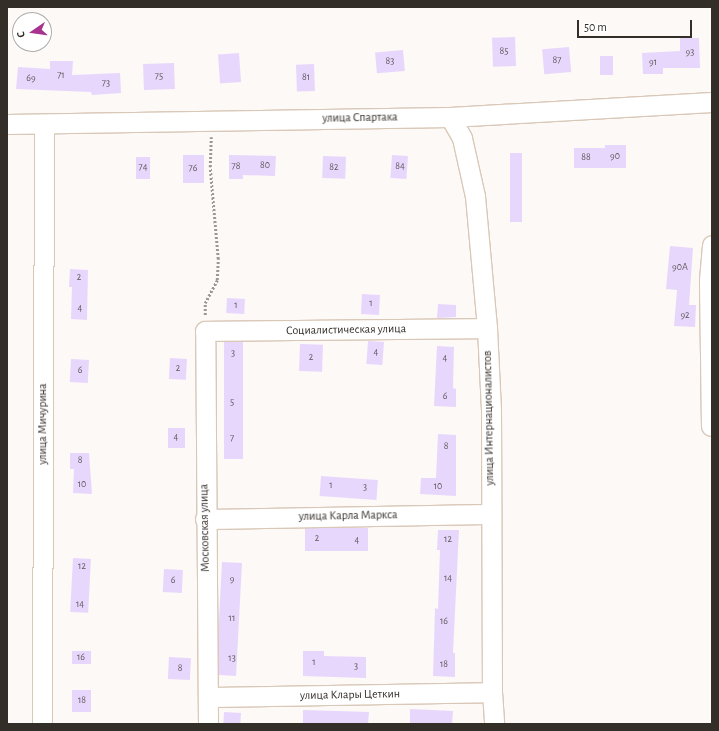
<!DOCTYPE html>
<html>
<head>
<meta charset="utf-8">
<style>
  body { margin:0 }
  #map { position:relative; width:719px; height:731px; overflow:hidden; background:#fdf9f6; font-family:"Alegreya Sans",sans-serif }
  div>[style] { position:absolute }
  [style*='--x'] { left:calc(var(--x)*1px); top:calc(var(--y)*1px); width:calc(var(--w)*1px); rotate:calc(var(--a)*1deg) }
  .building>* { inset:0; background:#e8d7fc; transform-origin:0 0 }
  .path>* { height:2.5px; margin-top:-1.25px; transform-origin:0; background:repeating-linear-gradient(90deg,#9c9793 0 2px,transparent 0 4px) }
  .roads { filter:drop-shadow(1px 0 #d9c8b8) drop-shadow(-1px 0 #d9c8b8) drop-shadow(0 1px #d9c8b8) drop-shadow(0 -1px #d9c8b8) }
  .minor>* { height:19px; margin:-9.5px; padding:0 9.5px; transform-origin:9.5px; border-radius:9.5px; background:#fff }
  span { translate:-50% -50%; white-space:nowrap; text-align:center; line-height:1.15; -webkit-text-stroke:3px #fff; paint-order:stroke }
  .number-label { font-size:10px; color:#61585d }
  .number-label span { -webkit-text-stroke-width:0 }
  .street-label { font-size:12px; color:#342e28 }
  .frame { position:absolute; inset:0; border:8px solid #342e28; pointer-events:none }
  .north { position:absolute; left:12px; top:12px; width:40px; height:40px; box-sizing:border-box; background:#fff; border:1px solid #aeaba9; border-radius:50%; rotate:257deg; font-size:11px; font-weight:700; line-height:16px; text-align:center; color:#342e28 }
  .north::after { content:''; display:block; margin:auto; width:14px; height:18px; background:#a7338e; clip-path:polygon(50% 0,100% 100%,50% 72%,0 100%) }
  .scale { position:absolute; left:577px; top:20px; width:115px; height:18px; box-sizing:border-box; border:2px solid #342e28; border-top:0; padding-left:5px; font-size:12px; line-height:14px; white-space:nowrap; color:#342e28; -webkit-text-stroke:3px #fff; paint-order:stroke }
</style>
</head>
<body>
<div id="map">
  <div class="building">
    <i style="left:515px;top:37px;width:29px;height:23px;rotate:88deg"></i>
    <i style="clip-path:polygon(680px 38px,699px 38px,700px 68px,663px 68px,663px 74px,643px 74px,642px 53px,680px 51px)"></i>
    <i style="left:569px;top:47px;width:25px;height:27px;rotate:85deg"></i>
    <i style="left:403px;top:50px;width:21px;height:28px;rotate:85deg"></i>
    <i style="left:239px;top:53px;width:29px;height:21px;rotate:86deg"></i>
    <i style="left:600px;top:56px;width:13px;height:19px"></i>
    <i style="clip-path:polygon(50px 61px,73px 61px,72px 75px,120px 73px,121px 93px,92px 95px,91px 92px,16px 89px,18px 67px,50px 69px)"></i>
    <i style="left:174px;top:63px;width:26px;height:31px;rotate:88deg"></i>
    <i style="left:314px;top:64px;width:27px;height:18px;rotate:88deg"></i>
    <i style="clip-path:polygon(605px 145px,626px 145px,626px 168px,574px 168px,574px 148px,605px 148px)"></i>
    <i style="left:510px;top:153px;width:12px;height:69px"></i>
    <i style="left:183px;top:155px;width:21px;height:28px"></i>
    <i style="clip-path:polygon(229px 155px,276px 156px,275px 176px,243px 175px,243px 179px,229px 179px)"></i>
    <i style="left:392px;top:155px;width:16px;height:23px;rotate:4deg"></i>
    <i style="left:323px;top:156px;width:23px;height:22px;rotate:2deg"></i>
    <i style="left:136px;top:157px;width:14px;height:22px"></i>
    <i style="clip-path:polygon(670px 246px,693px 248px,689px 305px,696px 305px,695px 327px,674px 326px,677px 290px,666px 289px)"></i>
    <i style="clip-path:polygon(70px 269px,88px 270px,87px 320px,71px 319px,72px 287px,69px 287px)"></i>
    <i style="left:362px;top:294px;width:18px;height:20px;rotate:3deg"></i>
    <i style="left:227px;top:298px;width:18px;height:15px;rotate:3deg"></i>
    <i style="clip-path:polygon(438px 304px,456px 305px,456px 317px,437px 318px)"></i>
    <i style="left:368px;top:341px;width:16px;height:23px;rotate:4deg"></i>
    <i style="left:224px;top:342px;width:19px;height:117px"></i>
    <i style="left:300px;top:344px;width:23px;height:27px;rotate:2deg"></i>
    <i style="clip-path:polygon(437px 346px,454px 347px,453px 388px,456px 389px,456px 407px,434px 406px)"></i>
    <i style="left:170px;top:358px;width:17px;height:21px;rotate:3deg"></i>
    <i style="left:71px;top:359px;width:18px;height:23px;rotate:3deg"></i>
    <i style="left:168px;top:428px;width:17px;height:20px"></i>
    <i style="clip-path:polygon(438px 434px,456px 435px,456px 496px,420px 494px,421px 478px,436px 478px)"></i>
    <i style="clip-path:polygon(70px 453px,89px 453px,92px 494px,73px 493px,74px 469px,70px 469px)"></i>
    <i style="left:321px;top:476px;width:57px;height:20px;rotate:4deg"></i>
    <i style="left:305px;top:528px;width:63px;height:23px"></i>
    <i style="clip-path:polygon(438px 530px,459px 530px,453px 653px,455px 653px,455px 677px,433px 676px,435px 608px,438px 609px,440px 550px,437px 550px)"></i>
    <i style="left:73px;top:558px;width:18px;height:54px;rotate:3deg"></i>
    <i style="left:222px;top:562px;width:20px;height:113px;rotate:3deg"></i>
    <i style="left:164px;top:569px;width:19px;height:23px;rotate:3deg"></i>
    <i style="left:72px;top:651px;width:19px;height:13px"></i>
    <i style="clip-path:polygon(303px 651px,324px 651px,324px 656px,366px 657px,366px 678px,303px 676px)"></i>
    <i style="left:169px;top:657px;width:22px;height:22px;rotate:3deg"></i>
    <i style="left:72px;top:690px;width:19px;height:22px"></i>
    <i style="clip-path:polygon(410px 709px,453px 711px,452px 724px,410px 724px)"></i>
    <i style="clip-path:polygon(303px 710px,369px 712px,368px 724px,303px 724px)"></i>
    <i style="left:224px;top:712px;width:17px;height:12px;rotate:3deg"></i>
  </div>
  <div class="path">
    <i style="--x:205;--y:315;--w:12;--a:-90"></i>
    <i style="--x:205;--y:303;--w:26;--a:-62"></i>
    <i style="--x:217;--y:280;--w:21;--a:-87"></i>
    <i style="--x:218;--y:259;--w:92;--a:-95"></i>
    <i style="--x:210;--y:167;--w:30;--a:-88"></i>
  </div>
  <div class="roads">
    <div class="minor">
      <i style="--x:450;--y:117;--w:24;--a:60"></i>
      <i style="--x:462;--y:138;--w:59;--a:77.4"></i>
      <i style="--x:475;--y:196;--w:133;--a:84.8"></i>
      <i style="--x:487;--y:328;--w:82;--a:87.2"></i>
      <i style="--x:491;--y:410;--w:282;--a:89.8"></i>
      <i style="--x:492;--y:692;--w:32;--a:86"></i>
      <i style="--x:7;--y:124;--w:443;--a:-0.9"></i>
      <i style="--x:450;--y:117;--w:262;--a:-3.3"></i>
      <i style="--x:711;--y:426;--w:146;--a:-90.8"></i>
      <i style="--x:709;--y:280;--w:35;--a:-85"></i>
      <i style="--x:205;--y:519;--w:285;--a:-1"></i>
      <i style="--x:208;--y:697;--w:284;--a:-1"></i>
      <i style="--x:42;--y:724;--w:599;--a:-89.81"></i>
      <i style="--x:208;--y:724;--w:393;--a:-90.4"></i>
      <i style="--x:205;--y:331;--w:282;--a:-0.6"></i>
    </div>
  </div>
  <div class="number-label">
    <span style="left:504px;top:52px">85</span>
    <span style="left:690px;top:53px">93</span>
    <span style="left:557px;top:61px">87</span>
    <span style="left:390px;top:62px">83</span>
    <span style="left:653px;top:63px">91</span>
    <span style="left:61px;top:76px">71</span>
    <span style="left:159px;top:77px">75</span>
    <span style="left:306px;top:78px">81</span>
    <span style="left:31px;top:79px">69</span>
    <span style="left:106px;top:84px">73</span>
    <span style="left:615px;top:157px">90</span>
    <span style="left:586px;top:158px">88</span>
    <span style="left:265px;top:166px">80</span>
    <span style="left:236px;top:167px">78</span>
    <span style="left:400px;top:167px">84</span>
    <span style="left:143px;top:168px">74</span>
    <span style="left:334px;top:168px">82</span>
    <span style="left:193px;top:169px">76</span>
    <span style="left:680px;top:268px">90А</span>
    <span style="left:79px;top:278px">2</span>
    <span style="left:371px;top:304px">1</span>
    <span style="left:236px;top:306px">1</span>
    <span style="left:80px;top:309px">4</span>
    <span style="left:685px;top:316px">92</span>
    <span style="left:376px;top:353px">4</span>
    <span style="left:233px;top:354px">3</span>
    <span style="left:311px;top:358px">2</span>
    <span style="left:445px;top:359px">4</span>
    <span style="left:178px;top:369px">2</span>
    <span style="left:80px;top:371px">6</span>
    <span style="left:445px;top:397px">6</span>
    <span style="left:232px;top:403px">5</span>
    <span style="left:176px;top:438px">4</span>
    <span style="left:232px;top:439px">7</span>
    <span style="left:446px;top:447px">8</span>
    <span style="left:80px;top:461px">8</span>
    <span style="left:82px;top:485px">10</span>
    <span style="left:331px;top:486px">1</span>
    <span style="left:438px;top:487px">10</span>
    <span style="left:365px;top:488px">3</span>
    <span style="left:317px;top:539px">2</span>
    <span style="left:448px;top:540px">12</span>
    <span style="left:357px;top:541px">4</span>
    <span style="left:82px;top:567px">12</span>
    <span style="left:448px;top:579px">14</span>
    <span style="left:232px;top:580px">9</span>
    <span style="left:173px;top:581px">6</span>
    <span style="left:80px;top:605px">14</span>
    <span style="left:232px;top:619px">11</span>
    <span style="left:444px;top:622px">16</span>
    <span style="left:81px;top:658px">16</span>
    <span style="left:232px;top:659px">13</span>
    <span style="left:314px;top:663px">1</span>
    <span style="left:444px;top:665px">18</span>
    <span style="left:356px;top:667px">3</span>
    <span style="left:180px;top:669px">8</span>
    <span style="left:82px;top:701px">18</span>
  </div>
  <div class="street-label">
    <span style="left:360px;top:118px;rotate:-1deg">улица Спартака</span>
    <span style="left:346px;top:330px;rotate:-1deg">Социалистическая улица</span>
    <span style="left:489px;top:418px;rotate:-91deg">улица Интернационалистов</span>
    <span style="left:43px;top:424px;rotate:-90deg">улица Мичурина</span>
    <span style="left:348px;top:516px;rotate:-1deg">улица Карла Маркса</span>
    <span style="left:205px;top:528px;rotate:-91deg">Московская улица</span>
    <span style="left:350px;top:695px;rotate:-1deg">улица Клары Цеткин</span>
  </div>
  <div class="frame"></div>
  <div class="north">С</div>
  <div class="scale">50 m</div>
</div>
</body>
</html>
